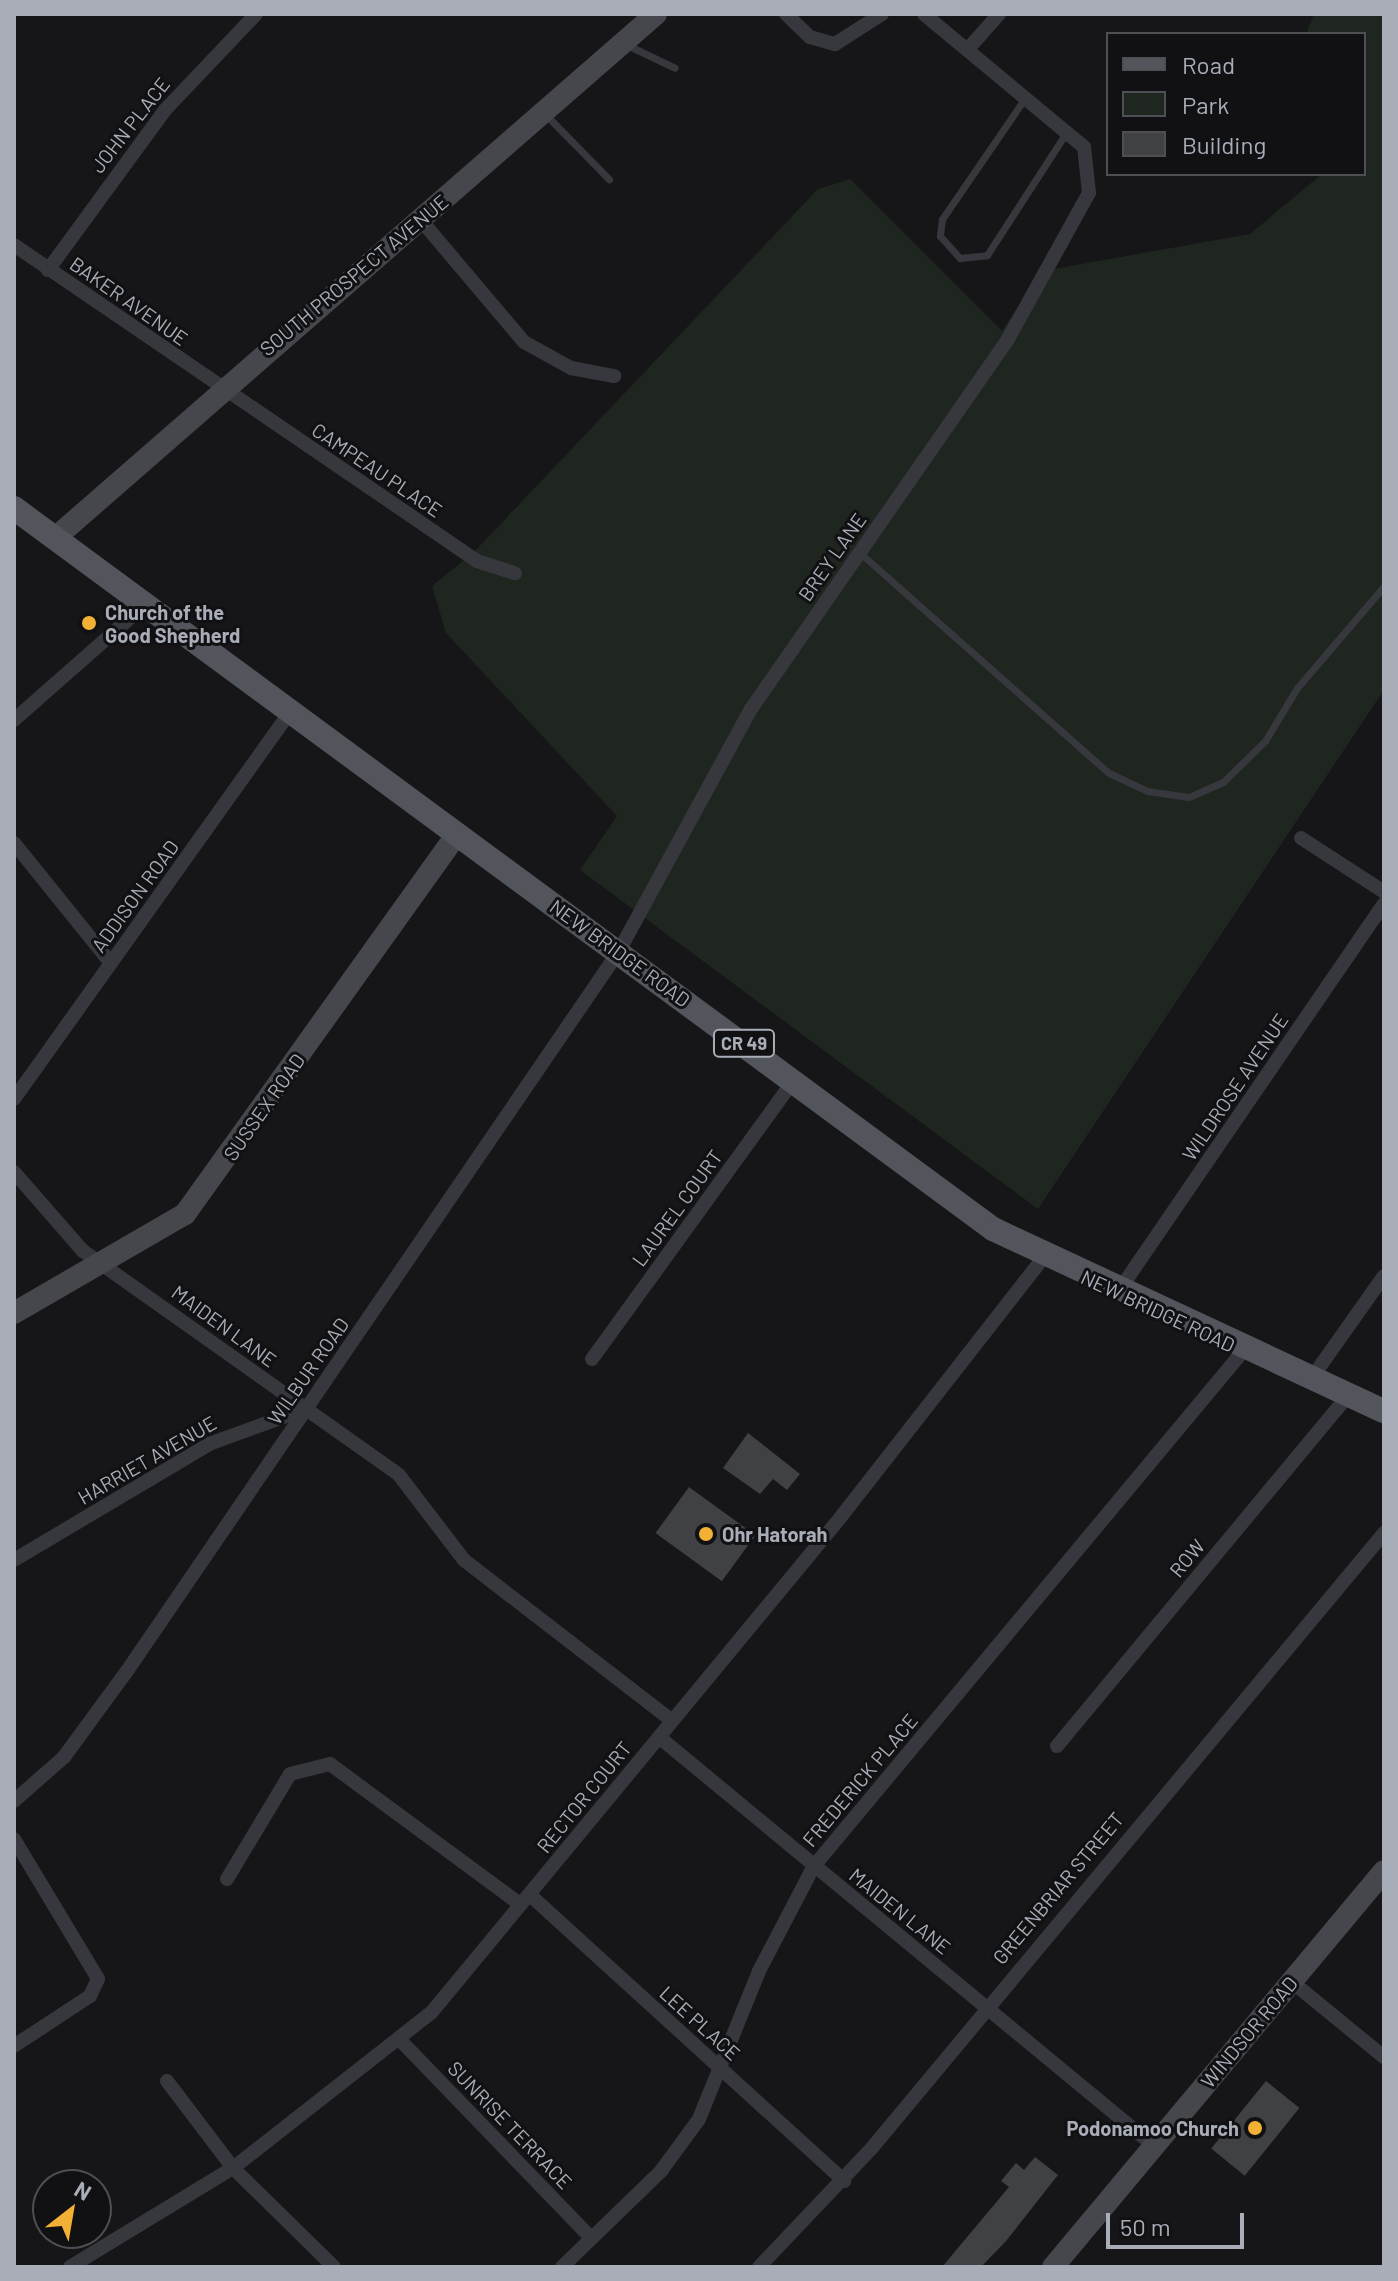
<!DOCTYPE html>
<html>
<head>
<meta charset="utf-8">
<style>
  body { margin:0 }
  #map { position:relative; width:1398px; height:2281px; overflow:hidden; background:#161618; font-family:Barlow,sans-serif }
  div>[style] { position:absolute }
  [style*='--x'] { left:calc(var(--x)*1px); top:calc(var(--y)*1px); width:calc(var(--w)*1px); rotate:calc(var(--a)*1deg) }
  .green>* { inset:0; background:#1e261f }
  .building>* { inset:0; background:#404145; transform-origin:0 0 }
  .lane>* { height:7px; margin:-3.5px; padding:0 3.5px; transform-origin:3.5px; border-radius:3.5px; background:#37383d }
  .street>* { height:14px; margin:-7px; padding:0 7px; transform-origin:7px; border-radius:7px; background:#37383d }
  .secondary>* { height:22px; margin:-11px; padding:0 11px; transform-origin:11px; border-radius:11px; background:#45474d }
  .primary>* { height:24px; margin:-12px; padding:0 12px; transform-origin:12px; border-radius:12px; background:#53555c }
  .dots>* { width:22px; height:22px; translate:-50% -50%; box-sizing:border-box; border:4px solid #111113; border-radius:50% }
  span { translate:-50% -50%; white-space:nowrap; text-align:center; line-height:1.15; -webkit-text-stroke:6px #111113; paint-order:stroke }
  .shield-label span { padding:2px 6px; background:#111113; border:2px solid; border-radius:6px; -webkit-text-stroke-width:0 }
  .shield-label { font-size:18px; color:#a8adb8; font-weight:700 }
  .street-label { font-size:20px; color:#a8adb8 }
  .poi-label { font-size:20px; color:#a8adb8; font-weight:700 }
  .left { translate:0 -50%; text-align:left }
  .right { translate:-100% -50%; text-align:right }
  .frame { position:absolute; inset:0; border:16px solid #a8adb8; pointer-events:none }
  .legend { position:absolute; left:1106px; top:32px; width:260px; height:144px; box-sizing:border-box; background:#111113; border:2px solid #4d4f55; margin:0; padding:10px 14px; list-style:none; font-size:24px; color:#a8adb8 }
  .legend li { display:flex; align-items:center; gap:16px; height:40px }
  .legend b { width:40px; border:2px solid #4d4f55 }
  .north { position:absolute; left:32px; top:2169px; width:80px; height:80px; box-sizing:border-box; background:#111113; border:2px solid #4d4f55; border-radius:50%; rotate:31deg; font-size:22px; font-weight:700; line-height:32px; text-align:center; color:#a8adb8 }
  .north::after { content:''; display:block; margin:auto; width:28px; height:36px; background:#f2b134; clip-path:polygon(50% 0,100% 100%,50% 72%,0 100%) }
  .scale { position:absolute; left:1106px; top:2213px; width:138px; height:36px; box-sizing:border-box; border:4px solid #a8adb8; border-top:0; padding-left:10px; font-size:24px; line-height:28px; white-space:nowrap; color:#a8adb8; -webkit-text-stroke:6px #111113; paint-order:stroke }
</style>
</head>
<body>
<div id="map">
  <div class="green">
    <i style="clip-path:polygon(1314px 14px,1384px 14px,1384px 690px,1038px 1209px,580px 870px,617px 816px,446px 633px,432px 586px,474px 552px,818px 189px,850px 179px,1002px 331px,1042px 271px,1250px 234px,1322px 174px,1364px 174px,1364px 34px,1306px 34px)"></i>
  </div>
  <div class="building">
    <i style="clip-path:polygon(748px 1433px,800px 1474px,787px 1490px,773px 1479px,760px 1494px,723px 1468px)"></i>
    <i style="left:689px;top:1487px;width:82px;height:57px;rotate:36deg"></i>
    <i style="left:1266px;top:2081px;width:43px;height:87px;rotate:39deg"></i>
    <i style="clip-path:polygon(1035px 2157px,1058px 2175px,1006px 2241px,981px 2267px,942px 2267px,1009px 2187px,1001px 2181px,1016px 2163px,1024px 2170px)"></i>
  </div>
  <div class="lane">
    <i style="--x:625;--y:44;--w:55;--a:25.6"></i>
    <i style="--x:1025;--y:98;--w:147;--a:124.4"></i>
    <i style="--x:942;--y:219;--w:17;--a:97"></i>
    <i style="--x:940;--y:236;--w:30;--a:48"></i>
    <i style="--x:960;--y:258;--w:27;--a:-6"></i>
    <i style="--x:987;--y:255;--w:145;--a:-57.1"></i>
    <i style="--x:546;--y:115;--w:90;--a:45.5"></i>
    <i style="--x:860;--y:553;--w:332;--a:41.5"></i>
    <i style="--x:1109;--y:773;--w:42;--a:25.3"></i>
    <i style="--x:1147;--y:791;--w:42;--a:8.1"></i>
    <i style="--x:1189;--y:797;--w:37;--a:-24"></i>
    <i style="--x:1223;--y:782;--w:59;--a:-44.3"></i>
    <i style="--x:1265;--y:741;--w:62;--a:-58.9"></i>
    <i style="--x:1297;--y:688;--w:134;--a:-49.5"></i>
  </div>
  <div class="street">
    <i style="--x:786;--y:14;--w:33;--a:44"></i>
    <i style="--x:810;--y:37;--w:26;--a:16"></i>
    <i style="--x:835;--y:44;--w:56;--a:-32.6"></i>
    <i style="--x:968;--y:49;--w:47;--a:-48.5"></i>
    <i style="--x:420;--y:219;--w:161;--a:49.8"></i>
    <i style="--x:524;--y:342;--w:54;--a:29"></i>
    <i style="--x:571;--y:368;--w:44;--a:10.5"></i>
    <i style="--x:14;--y:245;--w:561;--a:34.31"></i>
    <i style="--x:477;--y:561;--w:40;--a:18"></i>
    <i style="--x:48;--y:270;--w:198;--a:-53.8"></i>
    <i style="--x:165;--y:110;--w:132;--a:-46.5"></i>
    <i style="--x:14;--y:720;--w:171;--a:-41.4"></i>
    <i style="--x:1301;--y:838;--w:99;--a:33"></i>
    <i style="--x:14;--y:843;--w:154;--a:51.1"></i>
    <i style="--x:14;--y:1099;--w:472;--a:-54.5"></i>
    <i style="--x:14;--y:1172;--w:105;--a:48.9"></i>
    <i style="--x:83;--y:1251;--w:387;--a:35.3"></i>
    <i style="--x:399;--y:1475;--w:107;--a:52.6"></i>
    <i style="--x:464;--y:1560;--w:263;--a:37.7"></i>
    <i style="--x:1118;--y:1292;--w:470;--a:-55.6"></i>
    <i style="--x:592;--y:1359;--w:344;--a:-54.1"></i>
    <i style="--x:1311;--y:1379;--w:126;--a:-54.7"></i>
    <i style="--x:14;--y:1560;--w:227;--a:-30.7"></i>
    <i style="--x:209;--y:1444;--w:102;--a:-20"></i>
    <i style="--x:659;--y:1737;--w:642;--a:39.57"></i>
    <i style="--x:1057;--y:1746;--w:456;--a:-50.3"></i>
    <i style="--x:14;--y:1801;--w:67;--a:-41.3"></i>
    <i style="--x:64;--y:1757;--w:107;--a:-53.8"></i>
    <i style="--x:127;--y:1671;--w:872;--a:-55.65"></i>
    <i style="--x:619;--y:951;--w:276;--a:-61.4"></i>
    <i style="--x:751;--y:709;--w:450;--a:-55.2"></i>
    <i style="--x:1008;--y:339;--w:167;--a:-61"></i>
    <i style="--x:1089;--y:193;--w:46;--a:-96.2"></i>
    <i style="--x:1084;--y:147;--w:208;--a:-140.3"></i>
    <i style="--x:14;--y:1839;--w:163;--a:59"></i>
    <i style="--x:98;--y:1979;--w:19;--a:115"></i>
    <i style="--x:90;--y:1996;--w:91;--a:146.7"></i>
    <i style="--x:227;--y:1879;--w:122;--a:-59"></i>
    <i style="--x:290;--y:1774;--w:41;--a:-14"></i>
    <i style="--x:330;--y:1764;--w:237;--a:36.4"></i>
    <i style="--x:530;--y:1895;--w:425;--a:42.3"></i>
    <i style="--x:1291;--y:1981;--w:120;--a:39.3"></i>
    <i style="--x:401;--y:2041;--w:274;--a:46"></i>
    <i style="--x:167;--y:2081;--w:109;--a:52.8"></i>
    <i style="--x:233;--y:2168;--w:141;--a:44.4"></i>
    <i style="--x:70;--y:2267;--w:191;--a:-31.3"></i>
    <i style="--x:233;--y:2168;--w:251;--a:-38.1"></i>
    <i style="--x:431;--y:2013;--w:642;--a:-50.43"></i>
    <i style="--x:840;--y:1518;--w:330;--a:-52"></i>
    <i style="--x:562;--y:2267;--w:138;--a:-44.1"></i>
    <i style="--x:661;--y:2171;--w:64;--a:-53.8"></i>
    <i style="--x:699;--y:2119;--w:160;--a:-67.9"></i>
    <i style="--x:759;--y:1971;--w:119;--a:-62.4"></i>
    <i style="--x:814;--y:1866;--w:672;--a:-50.19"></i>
    <i style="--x:759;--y:2267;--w:163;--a:-46.5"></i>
    <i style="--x:871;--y:2149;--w:802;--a:-50.21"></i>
  </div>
  <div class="secondary">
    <i style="--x:55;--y:538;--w:797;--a:-41.08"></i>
    <i style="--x:14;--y:1313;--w:198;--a:-30.1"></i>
    <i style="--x:185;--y:1214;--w:464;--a:-54.4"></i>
    <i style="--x:1053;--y:2267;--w:516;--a:-50.11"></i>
  </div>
  <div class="primary">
    <i style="--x:14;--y:508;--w:1216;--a:36.37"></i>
    <i style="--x:993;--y:1229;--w:431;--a:25"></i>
  </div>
  <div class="dots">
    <i style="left:89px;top:623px;background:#f2b134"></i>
    <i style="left:706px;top:1534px;background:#f2b134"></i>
    <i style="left:1255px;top:2128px;background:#f2b134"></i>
  </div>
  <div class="shield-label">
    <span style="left:744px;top:1043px">CR 49</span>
  </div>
  <div class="street-label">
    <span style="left:130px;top:125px;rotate:-52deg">JOHN PLACE</span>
    <span style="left:354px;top:275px;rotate:-40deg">SOUTH PROSPECT AVENUE</span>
    <span style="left:129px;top:301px;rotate:35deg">BAKER AVENUE</span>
    <span style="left:377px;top:470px;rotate:34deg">CAMPEAU PLACE</span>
    <span style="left:832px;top:557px;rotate:-55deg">BREY LANE</span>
    <span style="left:135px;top:896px;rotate:-54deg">ADDISON ROAD</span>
    <span style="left:620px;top:953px;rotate:36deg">NEW BRIDGE ROAD</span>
    <span style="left:1235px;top:1087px;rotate:-56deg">WILDROSE AVENUE</span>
    <span style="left:264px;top:1107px;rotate:-55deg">SUSSEX ROAD</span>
    <span style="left:677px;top:1208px;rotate:-54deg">LAUREL COURT</span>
    <span style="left:1158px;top:1311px;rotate:25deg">NEW BRIDGE ROAD</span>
    <span style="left:224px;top:1326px;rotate:36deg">MAIDEN LANE</span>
    <span style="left:308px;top:1371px;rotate:-55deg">WILBUR ROAD</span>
    <span style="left:147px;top:1460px;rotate:-30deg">HARRIET AVENUE</span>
    <span style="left:1187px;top:1558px;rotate:-50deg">ROW</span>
    <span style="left:860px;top:1780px;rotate:-50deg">FREDERICK PLACE</span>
    <span style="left:584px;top:1797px;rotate:-51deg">RECTOR COURT</span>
    <span style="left:1058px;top:1888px;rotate:-50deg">GREENBRIAR STREET</span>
    <span style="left:900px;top:1911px;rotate:39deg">MAIDEN LANE</span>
    <span style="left:700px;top:2023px;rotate:42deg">LEE PLACE</span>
    <span style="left:1249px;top:2032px;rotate:-50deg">WINDSOR ROAD</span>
    <span style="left:510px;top:2125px;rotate:46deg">SUNRISE TERRACE</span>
  </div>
  <div class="poi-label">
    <span class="left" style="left:105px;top:624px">Church of the<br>Good Shepherd</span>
    <span class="left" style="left:722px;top:1534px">Ohr Hatorah</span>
    <span class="right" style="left:1239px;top:2128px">Podonamoo Church</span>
  </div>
  <div class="frame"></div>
  <ul class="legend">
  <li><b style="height:10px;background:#53555c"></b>Road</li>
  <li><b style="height:22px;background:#1e261f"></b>Park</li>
  <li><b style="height:22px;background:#404145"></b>Building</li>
  </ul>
  <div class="north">N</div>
  <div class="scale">50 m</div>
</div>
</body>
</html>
